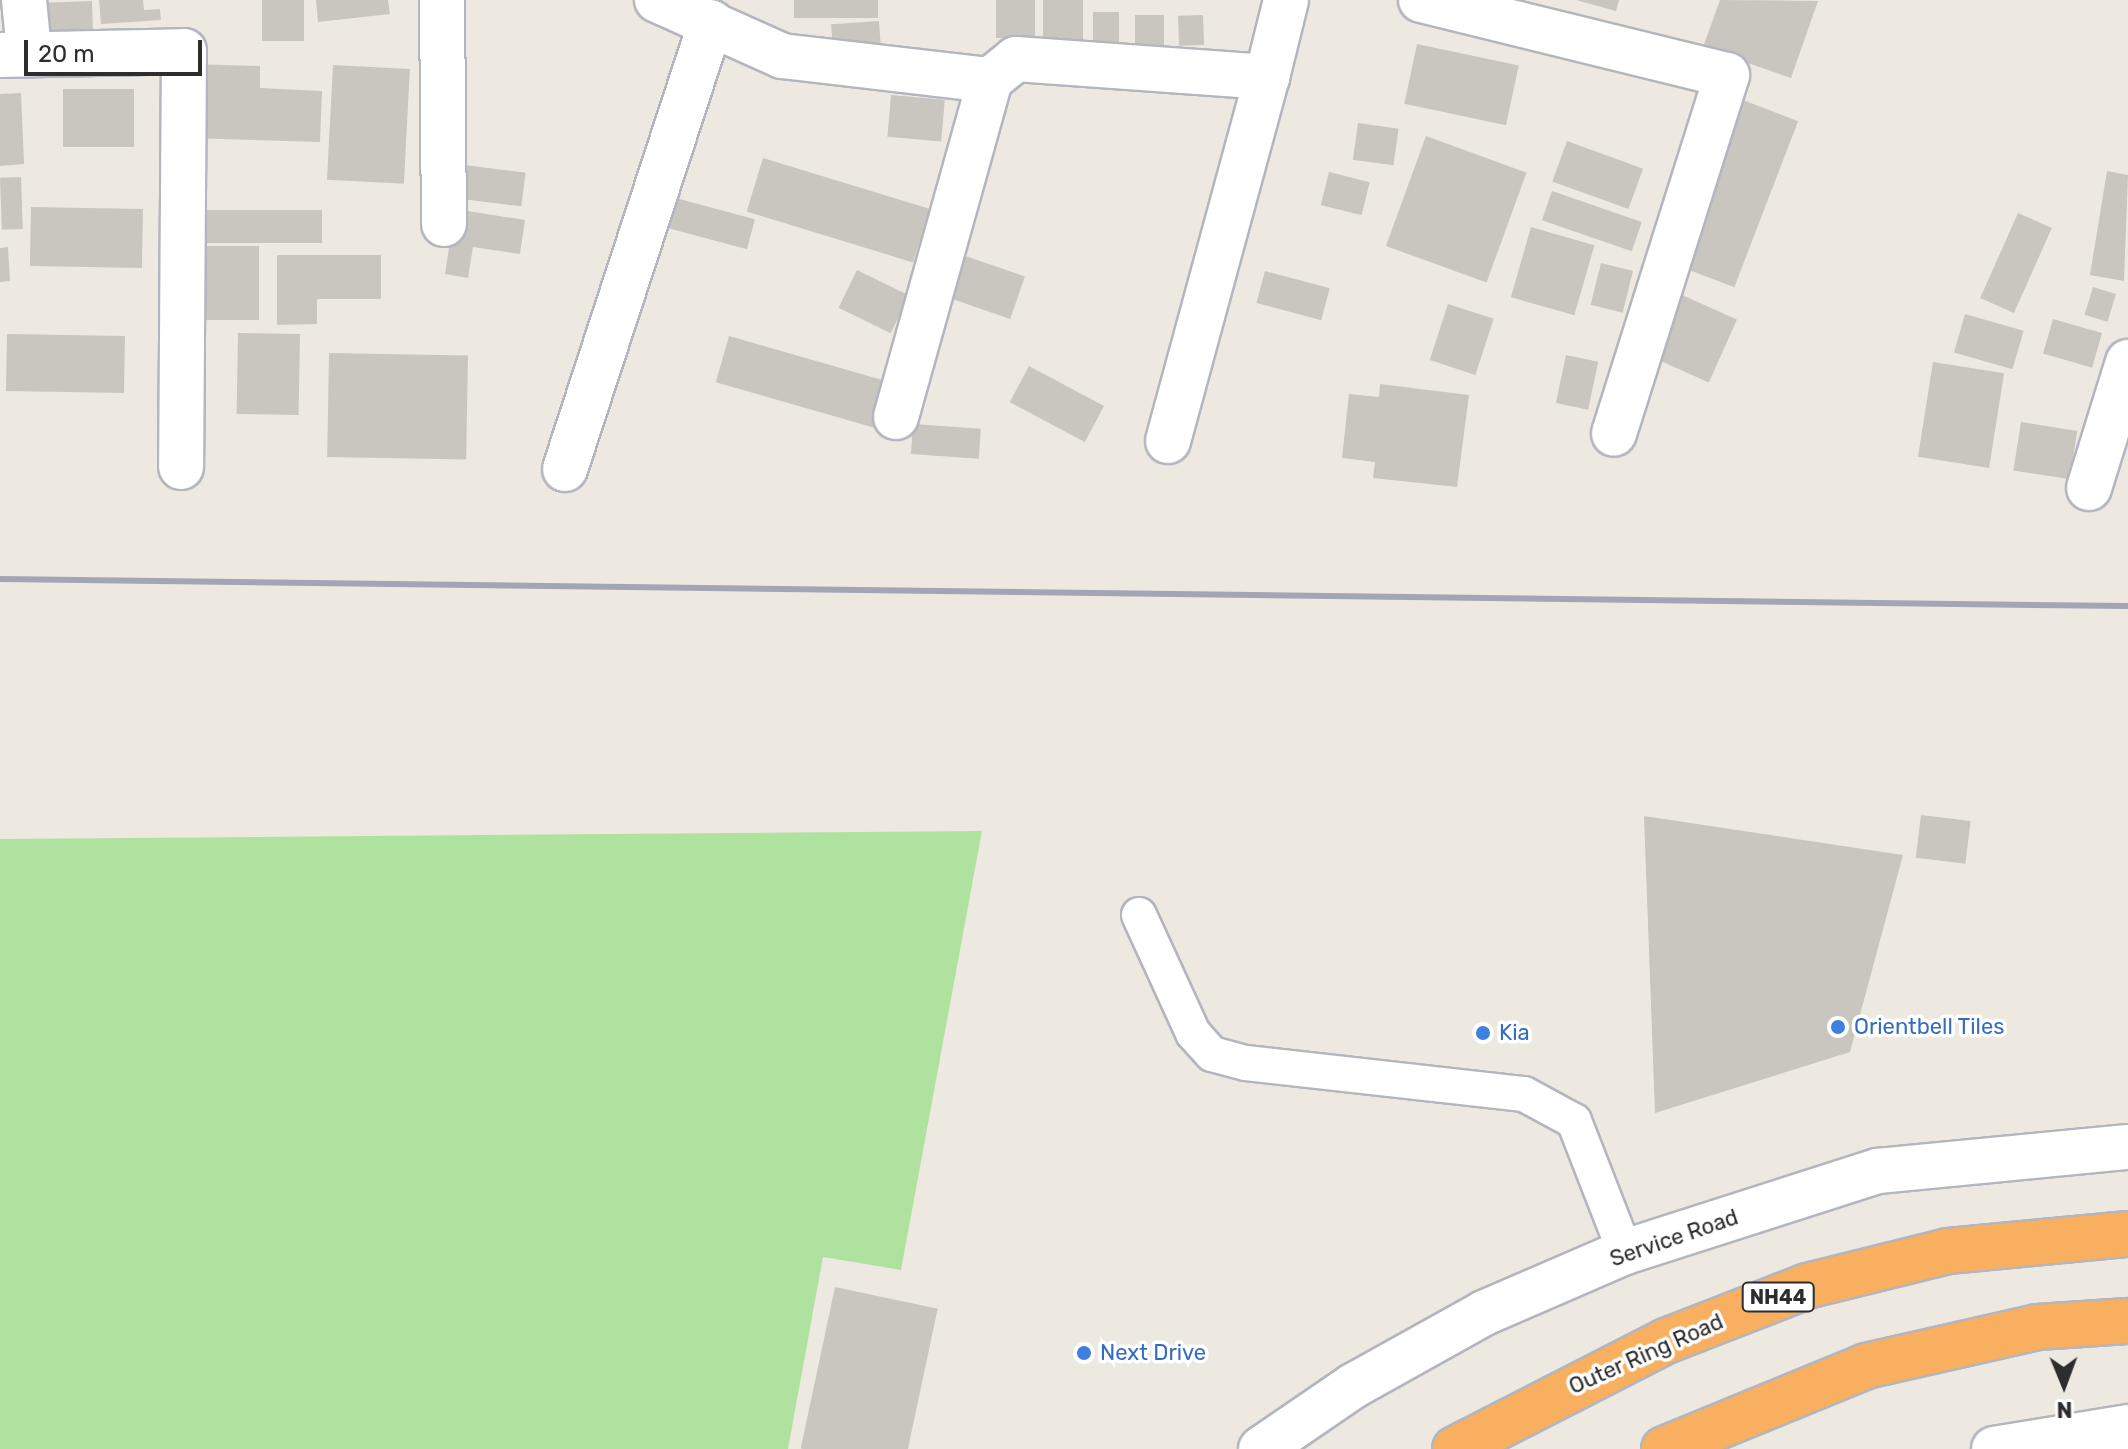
<!DOCTYPE html>
<html>
<head>
<meta charset="utf-8">
<style>
  body { margin:0 }
  #map { position:relative; width:2128px; height:1449px; overflow:hidden; background:#eee9e0; font-family:Rubik,sans-serif }
  div>[style] { position:absolute }
  [style*='--x'] { left:calc(var(--x)*1px); top:calc(var(--y)*1px); width:calc(var(--w)*1px); rotate:calc(var(--a)*1deg) }
  .green>* { inset:0; background:#b0e29f }
  .building>* { inset:0; background:#c9c6bf; transform-origin:0 0 }
  .roads { filter:drop-shadow(2px 0 #b3b5bf) drop-shadow(-2px 0 #b3b5bf) drop-shadow(0 2px #b3b5bf) drop-shadow(0 -2px #b3b5bf) }
  .lane>* { height:34px; margin:-17px; padding:0 17px; transform-origin:17px; border-radius:17px; background:#fff }
  .street>* { height:44px; margin:-22px; padding:0 22px; transform-origin:22px; border-radius:22px; background:#fff }
  .secondary>* { height:44px; margin:-22px; padding:0 22px; transform-origin:22px; border-radius:22px; background:#fff }
  .highway>* { height:44px; margin:-22px; padding:0 22px; transform-origin:22px; border-radius:22px; background:#f8af60 }
  .rail>* { height:6px; margin:-3px; padding:0 3px; transform-origin:3px; border-radius:3px; background:#a3a4b6 }
  .dots>* { width:22px; height:22px; translate:-50% -50%; box-sizing:border-box; border:4px solid #fff; border-radius:50% }
  span { translate:-50% -50%; white-space:nowrap; text-align:center; line-height:1.15; -webkit-text-stroke:7px #fff; paint-order:stroke }
  .shield-label span { padding:2px 6px; background:#fff; border:2px solid; border-radius:6px; -webkit-text-stroke-width:0 }
  .shield-label { font-size:20px; color:#2d2d2d; font-weight:700 }
  .shop-label { font-size:22px; color:#366cbe }
  .left { translate:0 -50%; text-align:left }
  .street-label { font-size:22px; color:#2d2d2d }
  .north { position:absolute; left:2024px; top:1345px; width:80px; height:80px; -webkit-text-stroke:6px #fff; paint-order:stroke; rotate:179deg; font-size:22px; font-weight:700; line-height:32px; text-align:center; color:#2d2d2d }
  .north::after { content:''; display:block; margin:auto; width:28px; height:36px; background:#2d2d2d; clip-path:polygon(50% 0,100% 100%,50% 72%,0 100%) }
  .scale { position:absolute; left:24px; top:40px; width:178px; height:36px; box-sizing:border-box; border:4px solid #2d2d2d; border-top:0; padding-left:10px; font-size:24px; line-height:28px; white-space:nowrap; color:#2d2d2d; -webkit-text-stroke:6px #fff; paint-order:stroke }
</style>
</head>
<body>
<div id="map">
  <div class="green">
    <i style="clip-path:polygon(982px 831px,901px 1270px,823px 1257px,788px 1449px,0 1449px,0 839px)"></i>
  </div>
  <div class="building">
    <i style="clip-path:polygon(99px 0,143px 0,144px 10px,160px 9px,161px 20px,101px 24px)"></i>
    <i style="left:262px;top:0;width:42px;height:41px"></i>
    <i style="clip-path:polygon(316px 0,388px 0,390px 14px,318px 22px)"></i>
    <i style="left:794px;top:0;width:84px;height:18px"></i>
    <i style="left:996px;top:0;width:39px;height:38px"></i>
    <i style="left:1043px;top:0;width:40px;height:43px"></i>
    <i style="clip-path:polygon(1576px 0,1619px 0,1616px 11px)"></i>
    <i style="clip-path:polygon(1720px 0,1818px 1px,1791px 78px,1703px 47px)"></i>
    <i style="left:92px;top:1px;width:37px;height:62px;rotate:88deg"></i>
    <i style="left:1093px;top:12px;width:26px;height:39px"></i>
    <i style="left:1135px;top:15px;width:29px;height:42px"></i>
    <i style="left:1203px;top:15px;width:30px;height:25px;rotate:88deg"></i>
    <i style="left:879px;top:21px;width:32px;height:48px;rotate:86deg"></i>
    <i style="left:1417px;top:44px;width:104px;height:61px;rotate:12deg"></i>
    <i style="clip-path:polygon(191px 64px,260px 66px,260px 88px,322px 91px,320px 142px,188px 138px)"></i>
    <i style="left:333px;top:65px;width:77px;height:115px;rotate:3deg"></i>
    <i style="left:63px;top:89px;width:71px;height:58px"></i>
    <i style="clip-path:polygon(21px 93px,24px 164px,0 166px,0 94px)"></i>
    <i style="left:891px;top:95px;width:54px;height:42px;rotate:5deg"></i>
    <i style="left:1743px;top:100px;width:59px;height:178px;rotate:21deg"></i>
    <i style="left:1358px;top:123px;width:41px;height:37px;rotate:8deg"></i>
    <i style="left:1426px;top:136px;width:107px;height:117px;rotate:20deg"></i>
    <i style="left:1567px;top:141px;width:81px;height:43px;rotate:20deg"></i>
    <i style="left:763px;top:158px;width:174px;height:56px;rotate:17deg"></i>
    <i style="left:464px;top:165px;width:62px;height:34px;rotate:7deg"></i>
    <i style="clip-path:polygon(2107px 171px,2128px 175px,2124px 281px,2090px 275px)"></i>
    <i style="left:1329px;top:172px;width:42px;height:34px;rotate:14deg"></i>
    <i style="left:21px;top:177px;width:52px;height:21px;rotate:88deg"></i>
    <i style="left:1552px;top:191px;width:95px;height:31px;rotate:19deg"></i>
    <i style="left:668px;top:196px;width:90px;height:31px;rotate:15deg"></i>
    <i style="left:31px;top:207px;width:112px;height:59px;rotate:1deg"></i>
    <i style="clip-path:polygon(455px 209px,525px 220px,520px 254px,473px 247px,468px 278px,445px 274px)"></i>
    <i style="left:322px;top:210px;width:33px;height:123px;rotate:90deg"></i>
    <i style="left:2018px;top:213px;width:37px;height:93px;rotate:24deg"></i>
    <i style="left:1531px;top:227px;width:66px;height:73px;rotate:16deg"></i>
    <i style="left:184px;top:246px;width:75px;height:74px"></i>
    <i style="clip-path:polygon(8px 247px,10px 281px,0 282px,0 248px)"></i>
    <i style="left:954px;top:252px;width:75px;height:45px;rotate:19deg"></i>
    <i style="clip-path:polygon(277px 255px,381px 255px,381px 299px,317px 299px,317px 324px,277px 325px)"></i>
    <i style="left:1601px;top:263px;width:33px;height:43px;rotate:14deg"></i>
    <i style="left:857px;top:270px;width:58px;height:42px;rotate:26deg"></i>
    <i style="left:1265px;top:271px;width:67px;height:33px;rotate:15deg"></i>
    <i style="left:2093px;top:287px;width:24px;height:29px;rotate:17deg"></i>
    <i style="left:1673px;top:291px;width:70px;height:69px;rotate:24deg"></i>
    <i style="left:1448px;top:304px;width:48px;height:59px;rotate:18deg"></i>
    <i style="left:1965px;top:314px;width:61px;height:40px;rotate:16deg"></i>
    <i style="left:2053px;top:319px;width:51px;height:36px;rotate:16deg"></i>
    <i style="left:238px;top:333px;width:62px;height:81px;rotate:1deg"></i>
    <i style="left:7px;top:334px;width:118px;height:57px;rotate:1deg"></i>
    <i style="left:729px;top:336px;width:175px;height:48px;rotate:16deg"></i>
    <i style="left:329px;top:353px;width:139px;height:104px;rotate:1deg"></i>
    <i style="left:1566px;top:355px;width:33px;height:49px;rotate:12deg"></i>
    <i style="left:1933px;top:362px;width:72px;height:96px;rotate:9deg"></i>
    <i style="left:1029px;top:366px;width:85px;height:41px;rotate:28deg"></i>
    <i style="clip-path:polygon(1380px 384px,1469px 395px,1457px 487px,1373px 478px,1375px 462px,1342px 458px,1349px 394px,1379px 397px)"></i>
    <i style="left:2021px;top:422px;width:57px;height:49px;rotate:9deg"></i>
    <i style="left:913px;top:424px;width:68px;height:30px;rotate:4deg"></i>
    <i style="left:1921px;top:815px;width:50px;height:43px;rotate:7deg"></i>
    <i style="clip-path:polygon(1644px 816px,1903px 855px,1850px 1052px,1655px 1113px)"></i>
    <i style="left:835px;top:1287px;width:105px;height:165px;rotate:12deg"></i>
  </div>
  <div class="roads">
    <div class="lane">
      <i style="--x:1139;--y:915;--w:130;--a:65.4"></i>
      <i style="--x:1193;--y:1033;--w:28;--a:48"></i>
      <i style="--x:1212;--y:1054;--w:35;--a:15"></i>
      <i style="--x:1246;--y:1063;--w:280;--a:6.4"></i>
      <i style="--x:1524;--y:1094;--w:57;--a:28.4"></i>
      <i style="--x:1574;--y:1121;--w:141;--a:68.7"></i>
    </div>
    <div class="street">
      <i style="--x:24;--y:0;--w:51;--a:84.4"></i>
      <i style="--x:442;--y:0;--w:224;--a:89.5"></i>
      <i style="--x:657;--y:0;--w:137;--a:24.1"></i>
      <i style="--x:782;--y:56;--w:209;--a:6.6"></i>
      <i style="--x:990;--y:80;--w:33;--a:-39"></i>
      <i style="--x:1016;--y:59;--w:252;--a:4.1"></i>
      <i style="--x:1267;--y:77;--w:79;--a:-76.1"></i>
      <i style="--x:1421;--y:0;--w:315;--a:13.8"></i>
      <i style="--x:1727;--y:75;--w:376;--a:107.5"></i>
      <i style="--x:0;--y:55;--w:184;--a:-1.2"></i>
      <i style="--x:184;--y:51;--w:416;--a:90.4"></i>
      <i style="--x:896;--y:417;--w:350;--a:-74.4"></i>
      <i style="--x:1168;--y:441;--w:377;--a:-74.8"></i>
      <i style="--x:565;--y:469;--w:470;--a:-71.9"></i>
      <i style="--x:2089;--y:488;--w:132;--a:-72.8"></i>
    </div>
    <div class="secondary">
      <i style="--x:1261;--y:1449;--w:112;--a:-34.4"></i>
      <i style="--x:1353;--y:1386;--w:150;--a:-29.1"></i>
      <i style="--x:1484;--y:1313;--w:154;--a:-23.4"></i>
      <i style="--x:1625;--y:1252;--w:266;--a:-17.8"></i>
      <i style="--x:1878;--y:1171;--w:251;--a:-5.5"></i>
      <i style="--x:1994;--y:1449;--w:136;--a:-9.3"></i>
    </div>
    <div class="highway">
      <i style="--x:1455;--y:1449;--w:237;--a:-27.1"></i>
      <i style="--x:1666;--y:1341;--w:151;--a:-21.3"></i>
      <i style="--x:1807;--y:1286;--w:145;--a:-13.9"></i>
      <i style="--x:1948;--y:1251;--w:181;--a:-5.4"></i>
      <i style="--x:1664;--y:1449;--w:218;--a:-22.3"></i>
      <i style="--x:1866;--y:1366;--w:175;--a:-12.8"></i>
      <i style="--x:2037;--y:1327;--w:91;--a:-3.8"></i>
    </div>
  </div>
  <div class="rail">
    <i style="--x:0;--y:579;--w:2128;--a:0.73"></i>
  </div>
  <div class="dots">
    <i style="left:1838px;top:1027px;background:#3f7fe0"></i>
    <i style="left:1483px;top:1033px;background:#3f7fe0"></i>
    <i style="left:1084px;top:1353px;background:#3f7fe0"></i>
  </div>
  <div class="shield-label">
    <span style="left:1778px;top:1297px">NH44</span>
  </div>
  <div class="shop-label">
    <span class="left" style="left:1854px;top:1027px">Orientbell Tiles</span>
    <span class="left" style="left:1499px;top:1033px">Kia</span>
    <span class="left" style="left:1100px;top:1353px">Next Drive</span>
  </div>
  <div class="street-label">
    <span style="left:1674px;top:1238px;rotate:-19deg">Service Road</span>
    <span style="left:1646px;top:1354px;rotate:-24deg">Outer Ring Road</span>
  </div>
  <div class="north">N</div>
  <div class="scale">20 m</div>
</div>
</body>
</html>
